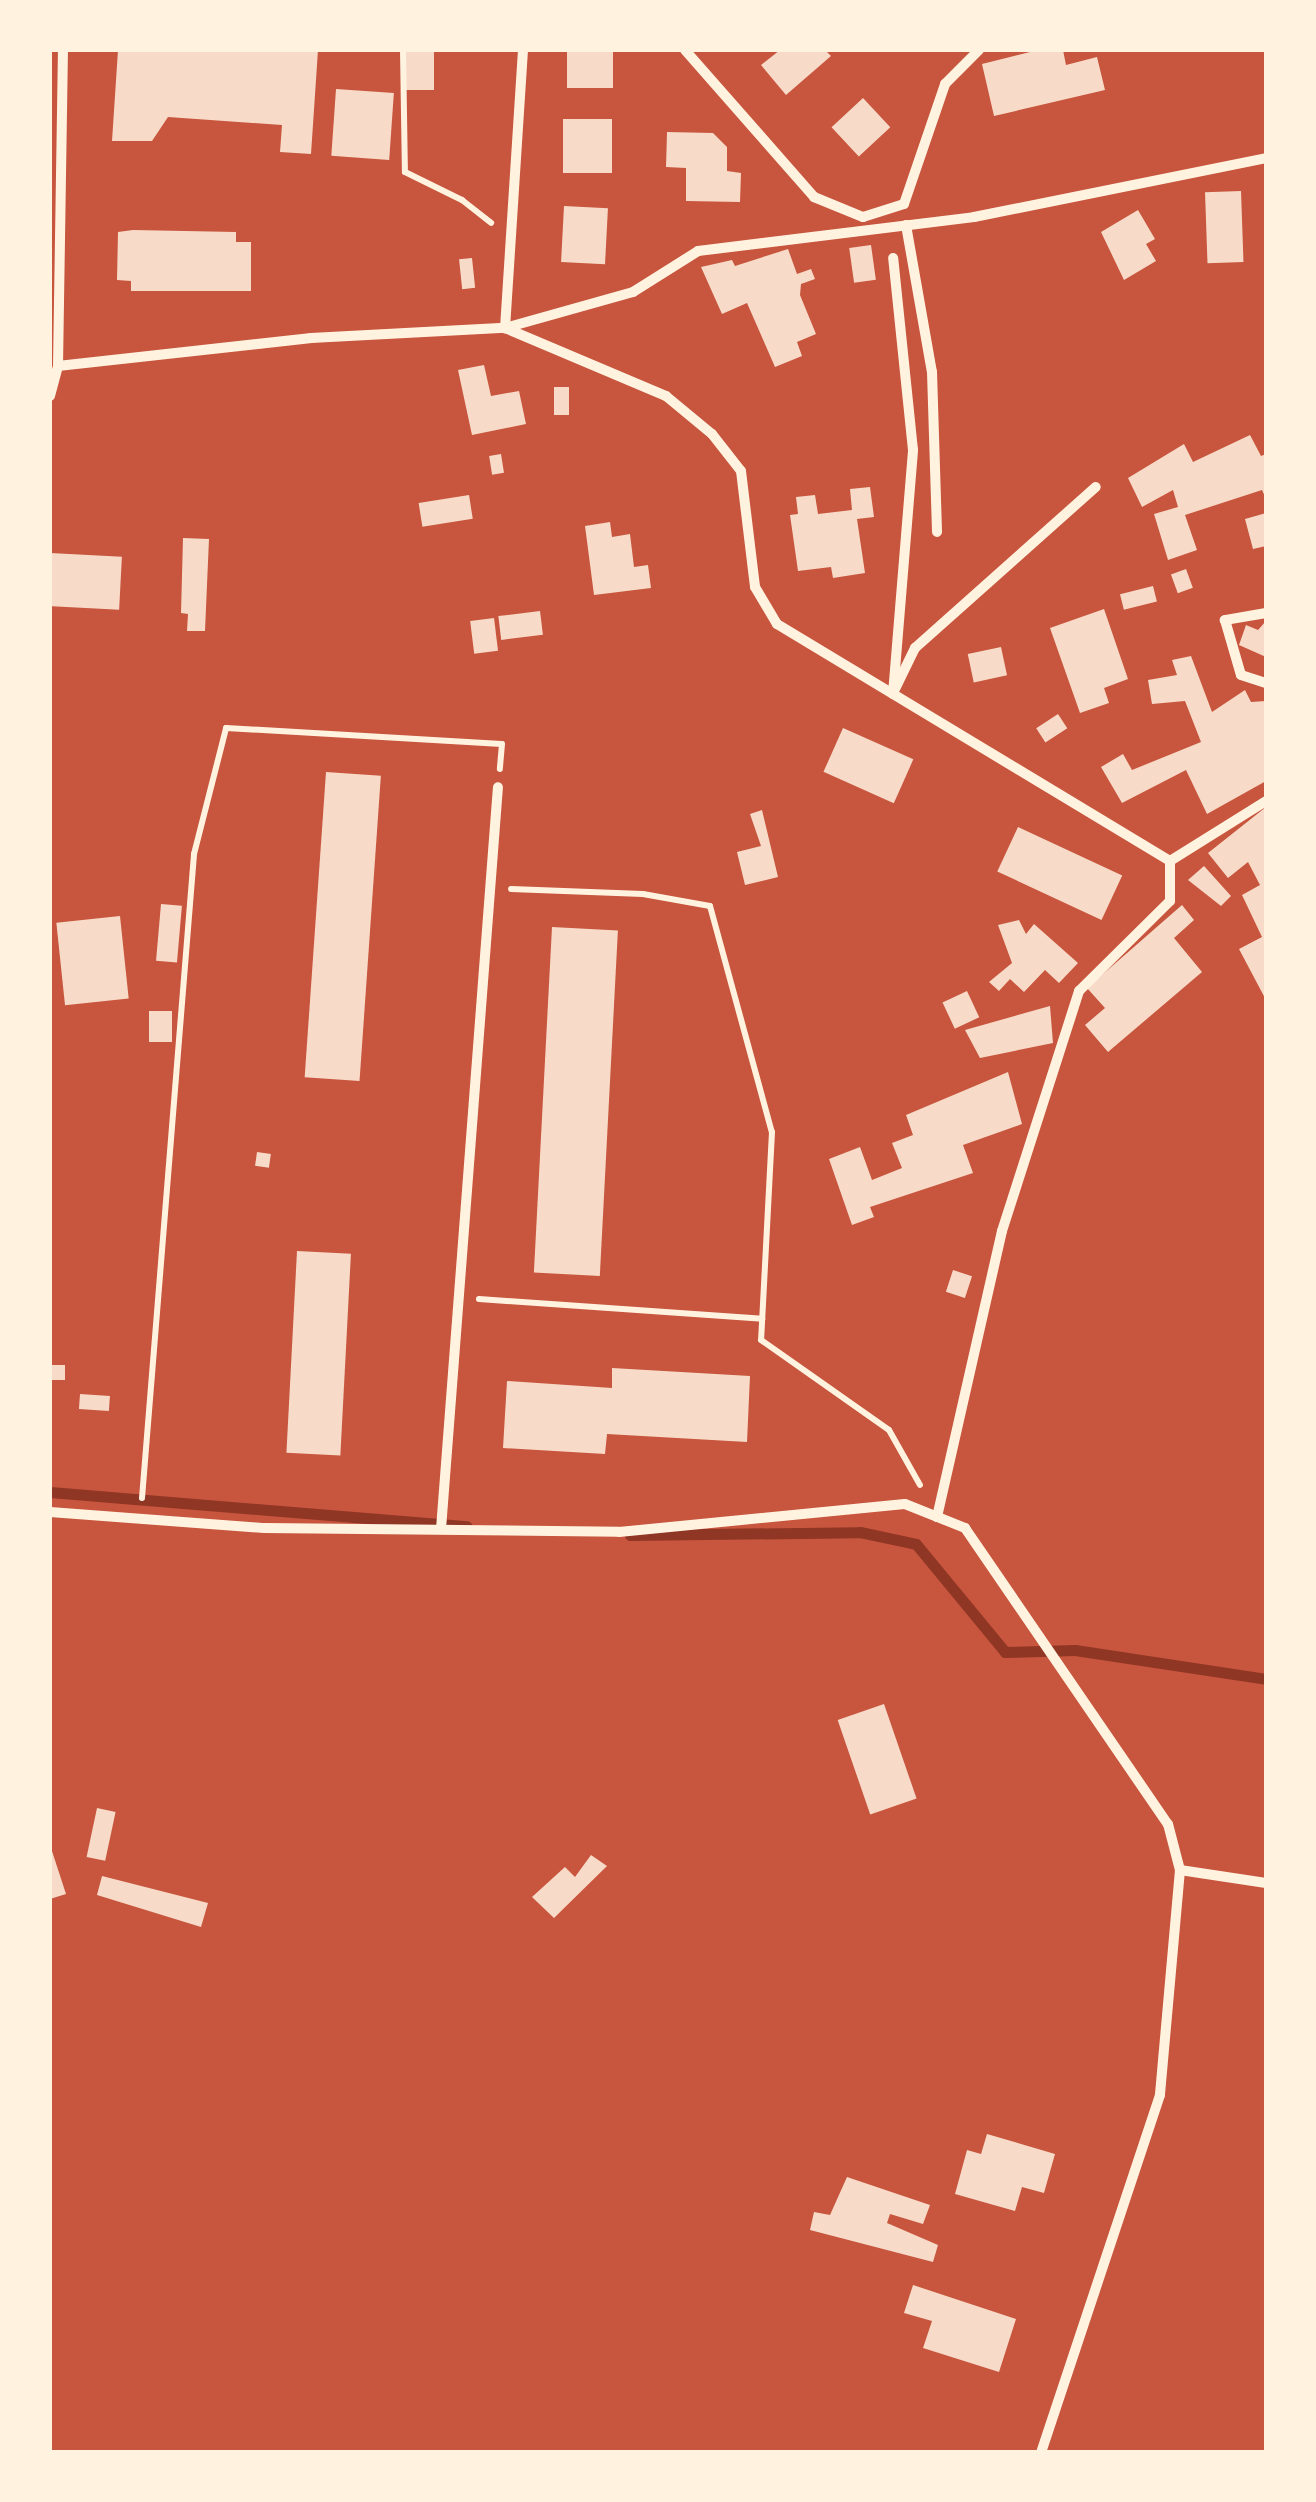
<!DOCTYPE html>
<html>
<head>
<meta charset="utf-8">
<style>
  body { margin:0 }
  #map { position:relative; width:1316px; height:2502px; overflow:hidden; background:#c8553d; font-family:Poppins,sans-serif }
  div>[style] { position:absolute }
  [style*='--x'] { left:calc(var(--x)*1px); top:calc(var(--y)*1px); width:calc(var(--w)*1px); rotate:calc(var(--a)*1deg) }
  .stream>* { height:11px; margin:-5.5px; padding:0 5.5px; transform-origin:5.5px; border-radius:5.5px; background:#8f3625 }
  .building>* { inset:0; background:#f7dbc8; transform-origin:0 0 }
  .path>* { height:6px; margin:-3px; padding:0 3px; transform-origin:3px; border-radius:3px; background:#fff3e0 }
  .minor>* { height:10px; margin:-5px; padding:0 5px; transform-origin:5px; border-radius:5px; background:#fff3e0 }
  span { translate:-50% -50%; white-space:nowrap; text-align:center; line-height:1.15; -webkit-text-stroke:8px #fff3e0; paint-order:stroke }
  .frame { position:absolute; inset:0; border:52px solid #fff3e0; pointer-events:none }
</style>
</head>
<body>
<div id="map">
  <div class="stream">
    <i style="--x:50;--y:1492;--w:418;--a:4.7"></i>
    <i style="--x:630;--y:1535;--w:230;--a:-0.7"></i>
    <i style="--x:860;--y:1532;--w:57;--a:12.1"></i>
    <i style="--x:916;--y:1544;--w:140;--a:50.5"></i>
    <i style="--x:1005;--y:1652;--w:70;--a:-1.6"></i>
    <i style="--x:1075;--y:1650;--w:193;--a:8.6"></i>
  </div>
  <div class="building">
    <i style="clip-path:polygon(118px 50px,318px 50px,311px 154px,280px 152px,282px 125px,168px 117px,152px 141px,112px 141px)"></i>
    <i style="left:405px;top:50px;width:29px;height:40px"></i>
    <i style="left:567px;top:50px;width:46px;height:38px"></i>
    <i style="clip-path:polygon(780px 50px,825px 50px,831px 56px,786px 95px,761px 65px)"></i>
    <i style="clip-path:polygon(1038px 50px,1063px 50px,1066px 65px,1097px 57px,1105px 90px,994px 116px,982px 64px)"></i>
    <i style="left:336px;top:89px;width:58px;height:67px;rotate:4deg"></i>
    <i style="left:863px;top:98px;width:40px;height:43px;rotate:47deg"></i>
    <i style="left:563px;top:119px;width:49px;height:54px"></i>
    <i style="clip-path:polygon(667px 132px,713px 133px,727px 147px,727px 171px,741px 173px,740px 202px,686px 201px,686px 168px,666px 167px)"></i>
    <i style="left:1241px;top:191px;width:71px;height:36px;rotate:88deg"></i>
    <i style="left:564px;top:206px;width:44px;height:56px;rotate:3deg"></i>
    <i style="clip-path:polygon(1138px 210px,1155px 239px,1146px 244px,1156px 261px,1124px 280px,1101px 232px)"></i>
    <i style="clip-path:polygon(133px 230px,236px 232px,236px 242px,251px 242px,251px 291px,131px 291px,131px 281px,117px 280px,118px 232px)"></i>
    <i style="left:871px;top:245px;width:35px;height:22px;rotate:82deg"></i>
    <i style="clip-path:polygon(788px 249px,797px 274px,811px 269px,815px 279px,801px 284px,800px 295px,816px 334px,797px 342px,802px 356px,775px 367px,747px 303px,722px 314px,701px 267px,732px 260px,735px 266px)"></i>
    <i style="left:472px;top:258px;width:30px;height:13px;rotate:84deg"></i>
    <i style="clip-path:polygon(484px 365px,491px 396px,519px 391px,526px 424px,472px 435px,458px 370px)"></i>
    <i style="left:554px;top:387px;width:15px;height:28px"></i>
    <i style="clip-path:polygon(1250px 435px,1261px 456px,1266px 454px,1266px 499px,1262px 490px,1185px 515px,1197px 550px,1168px 560px,1154px 514px,1178px 507px,1173px 490px,1142px 507px,1128px 478px,1184px 444px,1193px 462px)"></i>
    <i style="left:501px;top:454px;width:19px;height:12px;rotate:81deg"></i>
    <i style="clip-path:polygon(870px 487px,874px 517px,857px 519px,865px 573px,833px 578px,831px 567px,798px 571px,790px 515px,798px 514px,796px 497px,815px 495px,818px 514px,852px 510px,850px 489px)"></i>
    <i style="left:469px;top:495px;width:24px;height:51px;rotate:81deg"></i>
    <i style="clip-path:polygon(1266px 513px,1266px 546px,1253px 549px,1245px 519px)"></i>
    <i style="clip-path:polygon(610px 522px,612px 537px,630px 534px,634px 567px,648px 565px,651px 588px,594px 595px,585px 526px)"></i>
    <i style="clip-path:polygon(183px 538px,209px 539px,205px 631px,187px 631px,188px 614px,181px 613px)"></i>
    <i style="left:50px;top:553px;width:72px;height:53px;rotate:3deg"></i>
    <i style="left:1186px;top:569px;width:20px;height:16px;rotate:70deg"></i>
    <i style="left:1153px;top:586px;width:16px;height:34px;rotate:76deg"></i>
    <i style="clip-path:polygon(1104px 609px,1128px 679px,1104px 688px,1109px 703px,1080px 713px,1050px 628px)"></i>
    <i style="left:540px;top:611px;width:24px;height:42px;rotate:83deg"></i>
    <i style="left:494px;top:618px;width:33px;height:24px;rotate:83deg"></i>
    <i style="clip-path:polygon(1266px 621px,1266px 657px,1239px 645px,1246px 625px,1258px 630px)"></i>
    <i style="left:1001px;top:647px;width:29px;height:34px;rotate:78deg"></i>
    <i style="clip-path:polygon(1191px 656px,1212px 712px,1245px 690px,1251px 702px,1266px 701px,1266px 781px,1207px 814px,1186px 770px,1122px 803px,1101px 767px,1123px 754px,1132px 770px,1201px 742px,1185px 701px,1152px 704px,1148px 680px,1177px 675px,1172px 660px)"></i>
    <i style="left:1058px;top:714px;width:17px;height:26px;rotate:57deg"></i>
    <i style="left:843px;top:728px;width:77px;height:48px;rotate:24deg"></i>
    <i style="left:326px;top:772px;width:55px;height:306px;rotate:4deg"></i>
    <i style="clip-path:polygon(1266px 807px,1266px 1000px,1239px 949px,1262px 937px,1242px 895px,1260px 885px,1248px 862px,1228px 878px,1208px 853px)"></i>
    <i style="clip-path:polygon(762px 810px,778px 877px,745px 885px,737px 852px,761px 846px,750px 814px)"></i>
    <i style="left:1018px;top:827px;width:115px;height:49px;rotate:25deg"></i>
    <i style="clip-path:polygon(1204px 866px,1231px 896px,1221px 906px,1188px 880px)"></i>
    <i style="left:161px;top:904px;width:21px;height:57px;rotate:5deg"></i>
    <i style="clip-path:polygon(1182px 905px,1194px 920px,1174px 938px,1202px 972px,1108px 1052px,1085px 1025px,1105px 1008px,1087px 988px)"></i>
    <i style="left:120px;top:916px;width:83px;height:64px;rotate:84deg"></i>
    <i style="clip-path:polygon(1019px 920px,1026px 934px,1034px 924px,1078px 963px,1059px 983px,1045px 970px,1024px 992px,1010px 979px,999px 991px,989px 982px,1012px 963px,998px 925px)"></i>
    <i style="left:552px;top:927px;width:66px;height:346px;rotate:3deg"></i>
    <i style="left:967px;top:991px;width:29px;height:27px;rotate:65deg"></i>
    <i style="clip-path:polygon(1050px 1006px,1053px 1043px,980px 1058px,965px 1030px)"></i>
    <i style="left:149px;top:1011px;width:23px;height:31px"></i>
    <i style="clip-path:polygon(1008px 1072px,1022px 1124px,963px 1145px,973px 1173px,870px 1207px,874px 1217px,852px 1225px,829px 1159px,860px 1147px,872px 1180px,902px 1168px,892px 1143px,913px 1135px,906px 1115px)"></i>
    <i style="left:257px;top:1152px;width:14px;height:14px;rotate:8deg"></i>
    <i style="left:297px;top:1251px;width:54px;height:202px;rotate:3deg"></i>
    <i style="left:953px;top:1270px;width:20px;height:23px;rotate:18deg"></i>
    <i style="left:50px;top:1365px;width:15px;height:15px"></i>
    <i style="clip-path:polygon(612px 1368px,750px 1376px,747px 1442px,607px 1434px,605px 1454px,503px 1448px,507px 1381px,612px 1388px)"></i>
    <i style="left:80px;top:1394px;width:30px;height:15px;rotate:4deg"></i>
    <i style="left:884px;top:1704px;width:100px;height:49px;rotate:71deg"></i>
    <i style="left:97px;top:1808px;width:19px;height:50px;rotate:12deg"></i>
    <i style="clip-path:polygon(50px 1845px,66px 1894px,50px 1899px)"></i>
    <i style="clip-path:polygon(591px 1855px,607px 1866px,554px 1918px,532px 1897px,565px 1867px,575px 1877px)"></i>
    <i style="clip-path:polygon(102px 1876px,208px 1903px,201px 1927px,97px 1895px)"></i>
    <i style="clip-path:polygon(987px 2134px,1055px 2154px,1044px 2193px,1022px 2187px,1015px 2211px,955px 2194px,967px 2150px,981px 2154px)"></i>
    <i style="clip-path:polygon(847px 2177px,930px 2205px,923px 2224px,890px 2214px,887px 2223px,938px 2245px,933px 2262px,810px 2230px,814px 2212px,830px 2215px)"></i>
    <i style="clip-path:polygon(913px 2285px,1016px 2319px,999px 2372px,923px 2348px,932px 2321px,904px 2313px)"></i>
  </div>
  <div class="path">
    <i style="--x:403;--y:50;--w:122;--a:89.1"></i>
    <i style="--x:405;--y:172;--w:64;--a:26.2"></i>
    <i style="--x:462;--y:200;--w:37;--a:38"></i>
    <i style="--x:511;--y:889;--w:132;--a:2.2"></i>
    <i style="--x:643;--y:894;--w:68;--a:10.2"></i>
    <i style="--x:710;--y:906;--w:234;--a:74.7"></i>
    <i style="--x:772;--y:1132;--w:208;--a:93"></i>
    <i style="--x:761;--y:1340;--w:156;--a:35.1"></i>
    <i style="--x:889;--y:1430;--w:63;--a:60.6"></i>
    <i style="--x:479;--y:1299;--w:284;--a:4"></i>
    <i style="--x:142;--y:1498;--w:646;--a:-85.38"></i>
    <i style="--x:194;--y:854;--w:130;--a:-75.7"></i>
    <i style="--x:226;--y:728;--w:276;--a:3.3"></i>
    <i style="--x:502;--y:744;--w:25;--a:95"></i>
  </div>
  <div class="minor">
    <i style="--x:523;--y:50;--w:279;--a:93.7"></i>
    <i style="--x:505;--y:328;--w:133;--a:-15.7"></i>
    <i style="--x:633;--y:292;--w:77;--a:-32.2"></i>
    <i style="--x:698;--y:251;--w:278;--a:-7"></i>
    <i style="--x:974;--y:217;--w:298;--a:-11.4"></i>
    <i style="--x:685;--y:50;--w:196;--a:48.7"></i>
    <i style="--x:814;--y:197;--w:53;--a:22.2"></i>
    <i style="--x:863;--y:217;--w:43;--a:-17.6"></i>
    <i style="--x:904;--y:204;--w:127;--a:-71.1"></i>
    <i style="--x:945;--y:84;--w:48;--a:-45"></i>
    <i style="--x:906;--y:225;--w:149;--a:80"></i>
    <i style="--x:932;--y:372;--w:160;--a:88.2"></i>
    <i style="--x:58;--y:366;--w:255;--a:-6.3"></i>
    <i style="--x:311;--y:338;--w:194;--a:-3"></i>
    <i style="--x:505;--y:328;--w:175;--a:22.9"></i>
    <i style="--x:666;--y:396;--w:60;--a:39.6"></i>
    <i style="--x:712;--y:434;--w:47;--a:51.9"></i>
    <i style="--x:741;--y:471;--w:117;--a:83.1"></i>
    <i style="--x:755;--y:587;--w:43;--a:59.3"></i>
    <i style="--x:777;--y:624;--w:459;--a:31.1"></i>
    <i style="--x:50;--y:396;--w:31;--a:-75"></i>
    <i style="--x:58;--y:366;--w:316;--a:-89.1"></i>
    <i style="--x:1266;--y:613;--w:42;--a:170.3"></i>
    <i style="--x:1225;--y:620;--w:57;--a:73.8"></i>
    <i style="--x:1241;--y:675;--w:26;--a:18"></i>
    <i style="--x:895;--y:689;--w:46;--a:-64"></i>
    <i style="--x:915;--y:648;--w:242;--a:-41.7"></i>
    <i style="--x:893;--y:694;--w:245;--a:-85.3"></i>
    <i style="--x:913;--y:450;--w:193;--a:-95.9"></i>
    <i style="--x:50;--y:1512;--w:215;--a:4.3"></i>
    <i style="--x:264;--y:1528;--w:355;--a:0.6"></i>
    <i style="--x:619;--y:1532;--w:287;--a:-5.6"></i>
    <i style="--x:905;--y:1504;--w:65;--a:21.8"></i>
    <i style="--x:965;--y:1528;--w:359;--a:55.6"></i>
    <i style="--x:1168;--y:1824;--w:48;--a:75.4"></i>
    <i style="--x:1180;--y:1870;--w:226;--a:95.1"></i>
    <i style="--x:1160;--y:2095;--w:376;--a:108.4"></i>
    <i style="--x:937;--y:1517;--w:293;--a:-77.2"></i>
    <i style="--x:1002;--y:1231;--w:252;--a:-72.2"></i>
    <i style="--x:1079;--y:991;--w:128;--a:-44.7"></i>
    <i style="--x:1170;--y:901;--w:40;--a:-90"></i>
    <i style="--x:1170;--y:861;--w:113;--a:-32"></i>
    <i style="--x:441;--y:1529;--w:744;--a:-85.61"></i>
    <i style="--x:1180;--y:1870;--w:87;--a:8.6"></i>
  </div>
  <div class="frame"></div>
</div>
</body>
</html>
